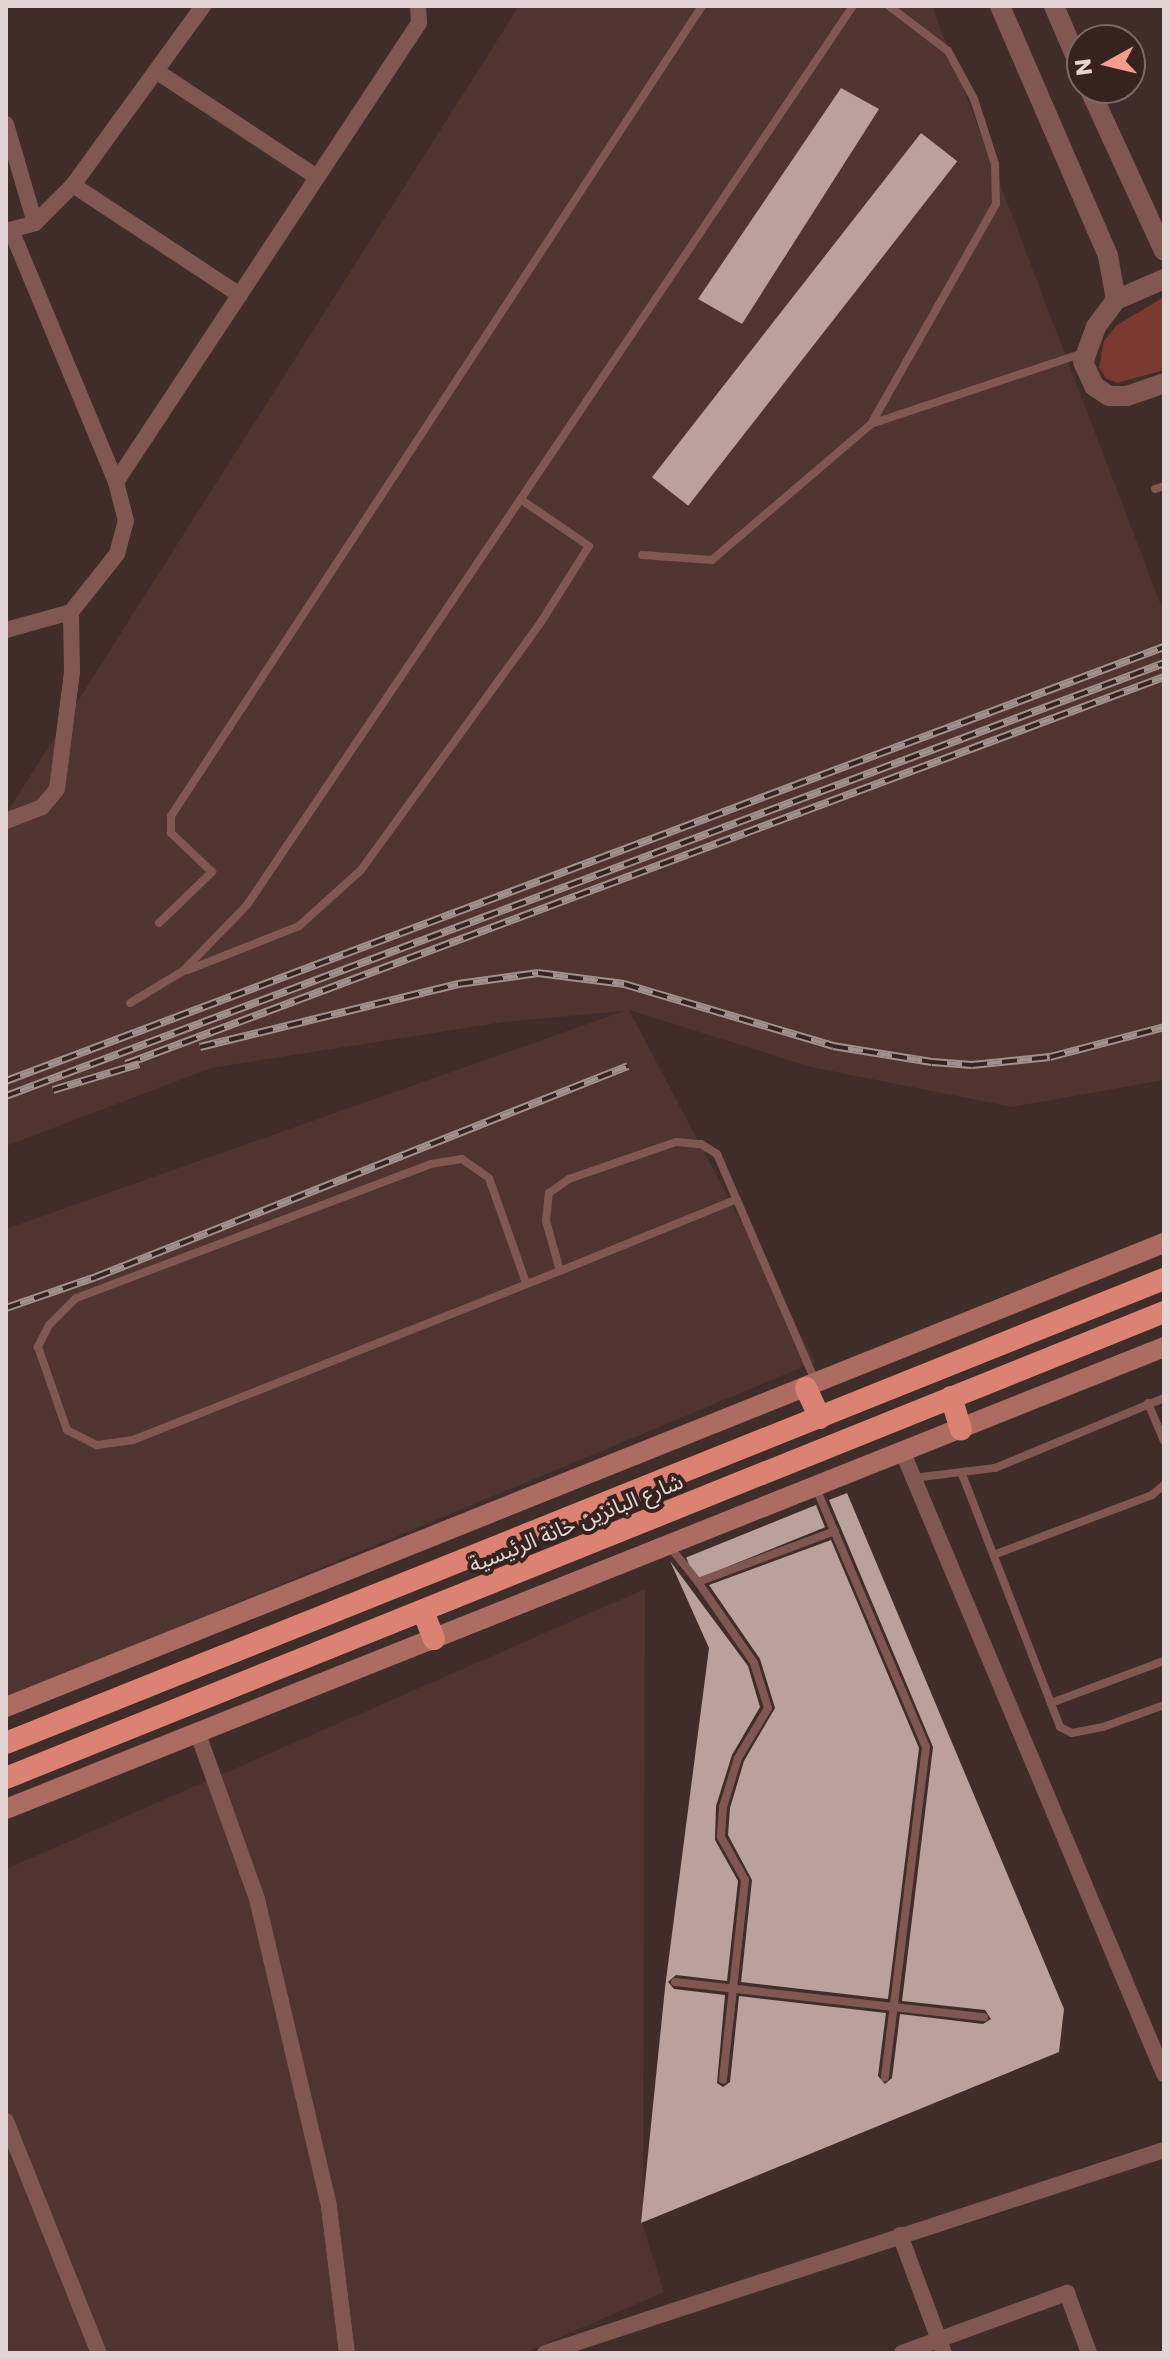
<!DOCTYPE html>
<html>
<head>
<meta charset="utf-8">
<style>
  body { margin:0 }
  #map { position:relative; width:1170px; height:2359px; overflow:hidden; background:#402c29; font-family:Poppins,"Noto Sans Arabic",sans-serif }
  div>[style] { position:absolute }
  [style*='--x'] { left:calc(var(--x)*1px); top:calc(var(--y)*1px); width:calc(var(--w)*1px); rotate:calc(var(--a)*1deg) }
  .built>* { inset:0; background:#4f342f }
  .green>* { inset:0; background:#7b392f }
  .building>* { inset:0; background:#baa19c; transform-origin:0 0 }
  .service>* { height:8px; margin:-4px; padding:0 4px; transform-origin:4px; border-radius:4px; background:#815851 }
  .minor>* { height:16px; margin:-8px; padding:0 8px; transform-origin:8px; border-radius:8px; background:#815851 }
  .tertiary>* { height:20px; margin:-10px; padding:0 10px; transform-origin:10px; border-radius:10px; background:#815851 }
  .secondary>* { height:20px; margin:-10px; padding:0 10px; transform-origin:10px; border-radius:10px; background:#ac6c61 }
  .trunk>* { height:22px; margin:-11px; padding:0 11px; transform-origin:11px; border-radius:11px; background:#dc8272 }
  .rail>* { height:8px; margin-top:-4px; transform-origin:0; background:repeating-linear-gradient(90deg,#36221f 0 15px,#a0908e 0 30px); box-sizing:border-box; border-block:2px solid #a0908e }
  span { translate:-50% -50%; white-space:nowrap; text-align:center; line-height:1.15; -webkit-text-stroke:8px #36221f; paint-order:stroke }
  .street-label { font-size:22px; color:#e3d5d3 }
  .frame { position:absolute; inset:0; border:8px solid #e3d5d3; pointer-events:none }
  .north { position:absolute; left:1066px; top:24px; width:80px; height:80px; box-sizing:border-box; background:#36221f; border:2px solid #7b6a67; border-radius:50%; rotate:262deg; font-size:22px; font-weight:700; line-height:32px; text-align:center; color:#e3d5d3 }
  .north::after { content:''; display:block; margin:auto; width:28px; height:36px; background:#f59d8e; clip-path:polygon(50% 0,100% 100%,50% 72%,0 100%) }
</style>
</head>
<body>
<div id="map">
  <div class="built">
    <i style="clip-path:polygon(519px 6px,932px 6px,1164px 613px,1164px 1080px,1012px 1107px,811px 1067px,629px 1010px,815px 1362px,6px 1699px,6px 1229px,624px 1011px,504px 1022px,211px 1068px,6px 1146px,6px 814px)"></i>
    <i style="clip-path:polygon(645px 1589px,643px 2226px,664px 2292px,524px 2353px,6px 2353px,6px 1869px)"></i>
  </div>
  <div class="green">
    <i style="clip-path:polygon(1164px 297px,1164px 370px,1117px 383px,1107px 379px,1099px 368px,1104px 341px,1117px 325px)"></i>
  </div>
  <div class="building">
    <i style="clip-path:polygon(841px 88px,879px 109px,742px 324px,698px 299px)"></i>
    <i style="left:921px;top:133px;width:46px;height:437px;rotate:38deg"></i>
    <i style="clip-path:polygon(847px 1493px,1064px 2009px,1059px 2052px,641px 2223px,665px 1988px,709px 1648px,670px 1561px,748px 1666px,760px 1707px,732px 1755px,716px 1806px,715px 1840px,738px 1881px,727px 1981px,676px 1975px,668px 1982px,674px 1989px,725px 1995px,717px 2083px,723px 2087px,730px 2082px,739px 1996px,886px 2013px,878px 2076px,885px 2084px,892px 2078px,900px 2014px,983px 2024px,991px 2019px,985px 2010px,902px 2001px,933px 1747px,829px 1500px)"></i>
    <i style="left:816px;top:1505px;width:24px;height:140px;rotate:68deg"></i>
    <i style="clip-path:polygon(831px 1540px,919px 1748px,888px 1999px,741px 1982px,752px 1880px,728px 1835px,730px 1808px,744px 1761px,775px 1708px,760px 1659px,709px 1585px)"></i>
  </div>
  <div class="service">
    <i style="--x:871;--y:424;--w:253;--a:-60.4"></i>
    <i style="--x:996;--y:204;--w:40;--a:-91.4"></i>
    <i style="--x:995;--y:164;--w:68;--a:-107.9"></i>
    <i style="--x:974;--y:99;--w:55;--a:-118.4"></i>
    <i style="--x:948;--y:51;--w:74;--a:-142.7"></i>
    <i style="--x:1155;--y:489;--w:9;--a:-18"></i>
    <i style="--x:642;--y:555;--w:70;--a:4.1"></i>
    <i style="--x:712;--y:560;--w:209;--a:-40.5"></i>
    <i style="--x:871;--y:424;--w:224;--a:-18.5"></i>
    <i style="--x:159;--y:923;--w:74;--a:-43.9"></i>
    <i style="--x:212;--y:872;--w:57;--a:-136.4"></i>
    <i style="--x:171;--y:833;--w:17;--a:-90"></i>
    <i style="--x:171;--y:816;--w:969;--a:-56.75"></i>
    <i style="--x:188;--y:970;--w:119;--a:-21.6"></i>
    <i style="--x:299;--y:926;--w:84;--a:-42.1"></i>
    <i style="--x:361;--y:870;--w:306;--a:-54"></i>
    <i style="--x:541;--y:622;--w:90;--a:-57.7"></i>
    <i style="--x:589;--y:546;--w:83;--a:-145.7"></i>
    <i style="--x:130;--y:1003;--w:62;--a:-31.1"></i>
    <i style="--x:183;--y:971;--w:92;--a:-45.9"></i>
    <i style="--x:247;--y:905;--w:1084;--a:-56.02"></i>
    <i style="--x:560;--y:1271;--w:191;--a:-22.1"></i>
    <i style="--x:526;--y:1283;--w:111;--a:-109.4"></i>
    <i style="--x:489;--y:1178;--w:33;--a:-145"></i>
    <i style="--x:462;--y:1159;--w:31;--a:171"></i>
    <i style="--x:431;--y:1164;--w:379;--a:159.3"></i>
    <i style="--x:76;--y:1298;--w:38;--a:135"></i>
    <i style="--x:49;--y:1325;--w:25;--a:117"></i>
    <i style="--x:38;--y:1347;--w:88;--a:70.7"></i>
    <i style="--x:67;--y:1430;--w:34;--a:27"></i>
    <i style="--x:97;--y:1445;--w:36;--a:-8"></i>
    <i style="--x:133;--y:1440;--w:459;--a:-21.6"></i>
    <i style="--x:560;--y:1271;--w:52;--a:-105.6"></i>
    <i style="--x:546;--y:1221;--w:28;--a:-84"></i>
    <i style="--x:549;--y:1193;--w:24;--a:-35"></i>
    <i style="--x:569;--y:1179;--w:113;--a:-19.1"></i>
    <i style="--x:676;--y:1142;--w:25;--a:5"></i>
    <i style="--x:701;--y:1144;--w:19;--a:32"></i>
    <i style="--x:717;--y:1154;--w:249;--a:66.6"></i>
    <i style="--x:1148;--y:1403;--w:41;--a:67.2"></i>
    <i style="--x:962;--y:1474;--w:271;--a:68.8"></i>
    <i style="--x:1060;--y:1727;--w:13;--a:27"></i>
    <i style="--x:1072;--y:1733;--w:32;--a:-11"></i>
    <i style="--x:1103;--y:1727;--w:65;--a:-19.8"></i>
    <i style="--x:913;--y:1478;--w:83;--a:-7"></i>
    <i style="--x:995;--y:1468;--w:183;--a:-22.5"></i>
    <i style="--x:816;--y:1488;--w:281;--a:67"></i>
    <i style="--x:926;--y:1747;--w:333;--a:97.1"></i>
    <i style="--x:670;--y:1547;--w:45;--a:51.3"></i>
    <i style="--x:698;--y:1582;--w:146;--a:-20.4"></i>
    <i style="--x:996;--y:1554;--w:167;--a:-20.7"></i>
    <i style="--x:1152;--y:1495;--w:16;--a:-40"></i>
    <i style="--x:698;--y:1582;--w:98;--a:55.3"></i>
    <i style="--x:754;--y:1663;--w:47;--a:72.7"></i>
    <i style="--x:768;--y:1708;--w:58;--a:121"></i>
    <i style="--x:738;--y:1758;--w:51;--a:107"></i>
    <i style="--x:723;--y:1807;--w:30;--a:94"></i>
    <i style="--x:721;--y:1837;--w:49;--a:60.8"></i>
    <i style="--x:745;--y:1880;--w:201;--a:96.3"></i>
    <i style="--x:1051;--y:1703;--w:121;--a:-20.4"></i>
    <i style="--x:675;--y:1982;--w:311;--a:6.5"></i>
  </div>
  <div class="minor">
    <i style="--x:156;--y:71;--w:193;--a:33.4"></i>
    <i style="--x:6;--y:124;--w:103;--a:73.7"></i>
    <i style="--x:73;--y:185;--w:200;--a:33.4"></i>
    <i style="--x:6;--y:231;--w:30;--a:-15"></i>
    <i style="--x:35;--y:223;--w:54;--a:-45"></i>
    <i style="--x:73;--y:185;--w:221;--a:-54"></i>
    <i style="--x:116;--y:482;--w:550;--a:-56.57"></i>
    <i style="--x:419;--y:23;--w:17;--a:-93"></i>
    <i style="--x:6;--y:630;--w:67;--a:-15.5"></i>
    <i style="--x:6;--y:821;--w:39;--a:-21"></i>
    <i style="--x:42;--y:807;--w:23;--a:-50"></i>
    <i style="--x:57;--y:789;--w:118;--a:-82.7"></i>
    <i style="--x:72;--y:672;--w:60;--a:-91"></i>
    <i style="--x:71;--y:612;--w:74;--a:-51.6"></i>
    <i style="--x:117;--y:554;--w:34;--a:-75"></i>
    <i style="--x:126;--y:521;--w:40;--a:-104.4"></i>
    <i style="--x:116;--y:482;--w:273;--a:-112.6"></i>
    <i style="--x:903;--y:1453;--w:674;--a:67.2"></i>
    <i style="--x:198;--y:1734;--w:175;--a:70.3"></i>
    <i style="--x:257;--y:1899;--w:316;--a:76.8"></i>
    <i style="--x:329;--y:2207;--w:147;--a:83"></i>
    <i style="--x:6;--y:2121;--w:250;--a:68.2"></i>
    <i style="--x:900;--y:2235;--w:126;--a:69.6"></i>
    <i style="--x:545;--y:2353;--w:651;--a:-18.16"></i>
    <i style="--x:902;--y:2353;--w:176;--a:-20"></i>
    <i style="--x:1067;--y:2293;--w:64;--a:69.9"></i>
  </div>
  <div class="tertiary">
    <i style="--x:1000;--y:6;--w:272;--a:66.6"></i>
    <i style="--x:1108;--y:256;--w:45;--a:79.7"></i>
    <i style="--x:1054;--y:6;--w:71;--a:66.7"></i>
    <i style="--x:1089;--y:88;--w:179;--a:65.3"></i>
    <i style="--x:1164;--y:279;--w:52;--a:156.4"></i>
    <i style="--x:1116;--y:300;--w:34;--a:127"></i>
    <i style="--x:1096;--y:327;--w:37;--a:110"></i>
    <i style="--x:1083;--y:362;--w:26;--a:65"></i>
    <i style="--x:1094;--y:386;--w:18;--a:34"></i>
    <i style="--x:1109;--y:396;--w:18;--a:0"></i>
    <i style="--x:1127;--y:396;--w:39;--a:-19"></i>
  </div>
  <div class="secondary">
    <i style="--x:6;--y:1707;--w:1248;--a:-21.84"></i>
    <i style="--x:6;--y:1809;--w:1247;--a:-21.75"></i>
  </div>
  <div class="trunk">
    <i style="--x:806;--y:1388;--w:33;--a:65"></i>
    <i style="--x:951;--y:1397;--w:34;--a:73"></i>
    <i style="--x:424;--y:1614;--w:27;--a:68"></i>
    <i style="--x:6;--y:1743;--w:1248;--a:-21.84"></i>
    <i style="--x:6;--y:1778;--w:1248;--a:-21.92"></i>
  </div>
  <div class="rail">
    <i style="--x:200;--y:1047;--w:266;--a:-13.7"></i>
    <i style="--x:458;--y:984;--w:81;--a:-7.8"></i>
    <i style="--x:538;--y:973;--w:87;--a:7.3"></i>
    <i style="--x:624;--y:984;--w:218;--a:16.5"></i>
    <i style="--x:833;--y:1046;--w:100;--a:9.2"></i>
    <i style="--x:932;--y:1062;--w:40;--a:4.3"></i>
    <i style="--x:972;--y:1065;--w:78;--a:-5.9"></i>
    <i style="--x:1050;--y:1057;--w:118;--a:-14.7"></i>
    <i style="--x:126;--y:1064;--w:1108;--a:-20.45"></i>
    <i style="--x:6;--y:1081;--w:1237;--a:-20.55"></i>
    <i style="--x:53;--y:1090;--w:90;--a:-16.8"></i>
    <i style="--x:6;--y:1096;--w:1236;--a:-20.5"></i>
    <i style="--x:6;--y:1308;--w:95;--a:-19"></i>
    <i style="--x:96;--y:1277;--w:572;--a:-21.63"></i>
  </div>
  <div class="street-label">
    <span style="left:576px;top:1523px;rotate:-22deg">شارع البانزين خانة الرئيسية</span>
  </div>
  <div class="frame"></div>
  <div class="north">N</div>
</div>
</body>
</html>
